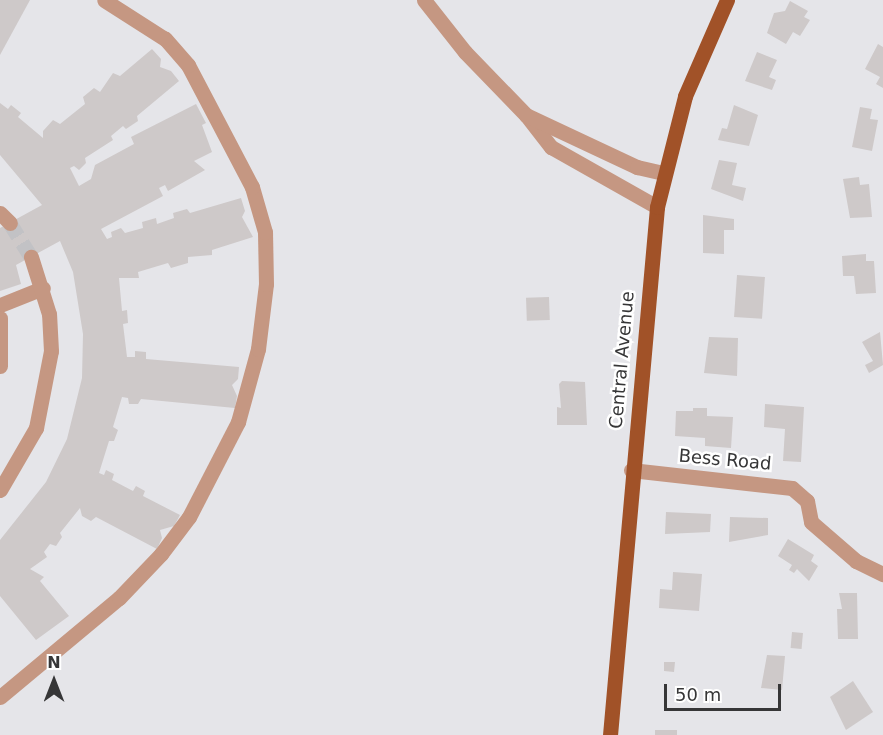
<!DOCTYPE html>
<html>
<head>
<meta charset="utf-8">
<style>
  body { margin:0 }
  #map { position:relative; width:883px; height:735px; overflow:hidden; background:#e5e5e9; font-family:"DejaVu Sans",sans-serif }
  div>[style] { position:absolute }
  [style*='--x'] { left:calc(var(--x)*1px); top:calc(var(--y)*1px); width:calc(var(--w)*1px); rotate:calc(var(--a)*1deg) }
  .building>* { inset:0; background:#cec9c9; transform-origin:0 0 }
  .minor-tunnel>* { height:15px; margin-top:-7.5px; transform-origin:0; background:repeating-linear-gradient(90deg,#c2c2c5 0 15px,transparent 0 23px) }
  .minor>* { height:15px; margin:-7.5px; padding:0 7.5px; transform-origin:7.5px; border-radius:7.5px; background:#c59782 }
  .major>* { height:15px; margin:-7.5px; padding:0 7.5px; transform-origin:7.5px; border-radius:7.5px; background:#a15228 }
  span { translate:-50% -50%; white-space:nowrap; text-align:center; line-height:1.15; -webkit-text-stroke:5px #fff; paint-order:stroke }
  .street-label { font-size:18px; color:#363637 }
  .north { position:absolute; left:24px; top:651px; width:60px; height:60px; -webkit-text-stroke:4px #fff; paint-order:stroke; rotate:0deg; font-size:16px; font-weight:700; line-height:24px; text-align:center; color:#363637 }
  .north::after { content:''; display:block; margin:auto; width:21px; height:27px; background:#363637; clip-path:polygon(50% 0,100% 100%,50% 72%,0 100%) }
  .scale { position:absolute; left:664px; top:684px; width:117px; height:27px; box-sizing:border-box; border:3px solid #363637; border-top:0; padding-left:8px; font-size:18px; line-height:21px; white-space:nowrap; color:#363637; -webkit-text-stroke:4px #fff; paint-order:stroke }
</style>
</head>
<body>
<div id="map">
  <div class="building">
    <i style="clip-path:polygon(0 0,30px 0,0 55px)"></i>
    <i style="clip-path:polygon(790px 1px,808px 11px,804px 17px,810px 20px,800px 36px,793px 32px,786px 44px,767px 33px,774px 13px,785px 11px)"></i>
    <i style="clip-path:polygon(878px 44px,883px 47px,883px 88px,876px 84px,880px 77px,865px 69px)"></i>
    <i style="clip-path:polygon(152px 49px,161px 59px,160px 67px,171px 71px,179px 81px,137px 116px,138px 121px,126px 129px,123px 126px,111px 136px,113px 140px,85px 158px,86px 163px,79px 170px,74px 166px,70px 168px,79px 186px,91px 179px,95px 165px,134px 144px,131px 137px,196px 104px,206px 123px,202px 125px,212px 152px,194px 161px,205px 170px,168px 191px,165px 185px,159px 188px,163px 196px,101px 229px,107px 239px,112px 237px,111px 232px,121px 228px,125px 233px,143px 228px,142px 222px,156px 218px,157px 224px,174px 218px,173px 213px,187px 209px,190px 213px,241px 198px,245px 211px,242px 217px,253px 237px,212px 250px,212px 255px,188px 257px,188px 263px,171px 268px,168px 263px,138px 272px,139px 278px,119px 278px,122px 311px,127px 310px,128px 323px,123px 324px,127px 357px,135px 357px,135px 351px,146px 352px,146px 359px,239px 367px,238px 379px,232px 385px,237px 396px,235px 408px,141px 399px,138px 404px,129px 404px,128px 398px,122px 397px,113px 427px,118px 430px,114px 441px,109px 441px,99px 473px,104px 475px,106px 470px,114px 474px,112px 480px,133px 491px,136px 486px,145px 491px,143px 496px,180px 515px,174px 526px,160px 530px,162px 538px,157px 549px,96px 517px,91px 521px,82px 516px,80px 508px,60px 533px,62px 537px,56px 546px,50px 544px,44px 552px,47px 557px,30px 569px,44px 577px,40px 581px,69px 616px,36px 640px,0 596px,0 540px,46px 482px,67px 439px,82px 378px,83px 334px,73px 272px,60px 241px,16px 265px,21px 284px,0 291px,0 228px,42px 205px,0 155px,0 103px,8px 109px,11px 105px,21px 113px,18px 117px,43px 138px,43px 131px,53px 120px,60px 124px,85px 104px,83px 97px,94px 88px,100px 92px,113px 73px,120px 76px)"></i>
    <i style="clip-path:polygon(757px 52px,777px 60px,769px 77px,776px 80px,772px 90px,745px 81px)"></i>
    <i style="clip-path:polygon(734px 105px,758px 115px,749px 146px,718px 140px,722px 128px,727px 129px)"></i>
    <i style="clip-path:polygon(860px 107px,872px 109px,870px 119px,878px 120px,872px 151px,852px 147px)"></i>
    <i style="clip-path:polygon(719px 160px,737px 163px,732px 185px,746px 188px,743px 201px,711px 189px)"></i>
    <i style="clip-path:polygon(859px 177px,860px 185px,869px 184px,872px 217px,850px 218px,843px 179px)"></i>
    <i style="clip-path:polygon(703px 215px,734px 219px,734px 230px,724px 230px,724px 254px,703px 253px)"></i>
    <i style="clip-path:polygon(866px 254px,866px 261px,874px 261px,876px 293px,856px 294px,854px 276px,843px 276px,842px 256px)"></i>
    <i style="left:737px;top:275px;width:28px;height:42px;rotate:4deg"></i>
    <i style="left:549px;top:297px;width:23px;height:23px;rotate:88deg"></i>
    <i style="clip-path:polygon(880px 332px,883px 365px,869px 373px,865px 365px,873px 361px,862px 342px)"></i>
    <i style="clip-path:polygon(709px 337px,738px 338px,737px 376px,704px 373px)"></i>
    <i style="clip-path:polygon(562px 381px,585px 382px,587px 425px,557px 425px,557px 407px,561px 408px,559px 384px)"></i>
    <i style="clip-path:polygon(765px 404px,804px 407px,801px 462px,783px 461px,785px 429px,764px 427px)"></i>
    <i style="clip-path:polygon(693px 408px,707px 408px,707px 416px,733px 417px,731px 448px,705px 446px,705px 438px,675px 436px,676px 411px,693px 411px)"></i>
    <i style="clip-path:polygon(666px 512px,711px 514px,710px 532px,665px 534px)"></i>
    <i style="clip-path:polygon(730px 517px,768px 518px,768px 535px,729px 542px)"></i>
    <i style="clip-path:polygon(788px 539px,814px 555px,811px 561px,818px 566px,809px 581px,797px 569px,794px 573px,789px 570px,792px 565px,778px 556px)"></i>
    <i style="clip-path:polygon(673px 572px,702px 574px,699px 611px,659px 608px,660px 589px,672px 590px)"></i>
    <i style="clip-path:polygon(839px 593px,857px 593px,858px 639px,838px 639px,837px 609px,842px 609px)"></i>
    <i style="left:792px;top:632px;width:11px;height:16px;rotate:5deg"></i>
    <i style="clip-path:polygon(767px 655px,785px 656px,782px 690px,761px 688px)"></i>
    <i style="clip-path:polygon(664px 662px,675px 662px,674px 672px,664px 671px)"></i>
    <i style="clip-path:polygon(853px 681px,873px 712px,846px 730px,830px 697px)"></i>
    <i style="left:655px;top:730px;width:22px;height:5px"></i>
  </div>
  <div class="minor-tunnel">
    <i style="--x:10;--y:223;--w:40;--a:58"></i>
  </div>
  <div class="minor">
    <i style="--x:424;--y:0;--w:66;--a:51.7"></i>
    <i style="--x:465;--y:52;--w:88;--a:45.9"></i>
    <i style="--x:526;--y:115;--w:41;--a:52"></i>
    <i style="--x:551;--y:147;--w:122;--a:29.5"></i>
    <i style="--x:526;--y:115;--w:123;--a:25.1"></i>
    <i style="--x:637;--y:167;--w:28;--a:13"></i>
    <i style="--x:0;--y:213;--w:14;--a:45"></i>
    <i style="--x:0;--y:305;--w:46;--a:-21.6"></i>
    <i style="--x:0;--y:318;--w:48;--a:90"></i>
    <i style="--x:631;--y:470;--w:162;--a:6.4"></i>
    <i style="--x:792;--y:488;--w:20;--a:41"></i>
    <i style="--x:807;--y:501;--w:21;--a:79"></i>
    <i style="--x:811;--y:522;--w:60;--a:40.9"></i>
    <i style="--x:856;--y:561;--w:30;--a:26"></i>
    <i style="--x:0;--y:490;--w:72;--a:-59.9"></i>
    <i style="--x:36;--y:428;--w:78;--a:-79"></i>
    <i style="--x:51;--y:351;--w:37;--a:-93"></i>
    <i style="--x:49;--y:314;--w:60;--a:-107.5"></i>
    <i style="--x:0;--y:697;--w:155;--a:-39.8"></i>
    <i style="--x:119;--y:598;--w:61;--a:-46.3"></i>
    <i style="--x:161;--y:554;--w:46;--a:-52.9"></i>
    <i style="--x:189;--y:517;--w:107;--a:-62.7"></i>
    <i style="--x:238;--y:422;--w:76;--a:-74.7"></i>
    <i style="--x:258;--y:349;--w:65;--a:-83"></i>
    <i style="--x:266;--y:284;--w:52;--a:-91.1"></i>
    <i style="--x:265;--y:232;--w:47;--a:-106.1"></i>
    <i style="--x:252;--y:187;--w:138;--a:-117.7"></i>
    <i style="--x:188;--y:65;--w:35;--a:-131"></i>
    <i style="--x:165;--y:39;--w:72;--a:-147.4"></i>
  </div>
  <div class="major">
    <i style="--x:610;--y:735;--w:530;--a:-84.91"></i>
    <i style="--x:657;--y:207;--w:114;--a:-75.8"></i>
    <i style="--x:685;--y:96;--w:105;--a:-66.4"></i>
  </div>
  <div class="street-label">
    <span style="left:622px;top:360px;rotate:-85deg">Central Avenue</span>
    <span style="left:725px;top:460px;rotate:5deg">Bess Road</span>
  </div>
  <div class="north">N</div>
  <div class="scale">50 m</div>
</div>
</body>
</html>
